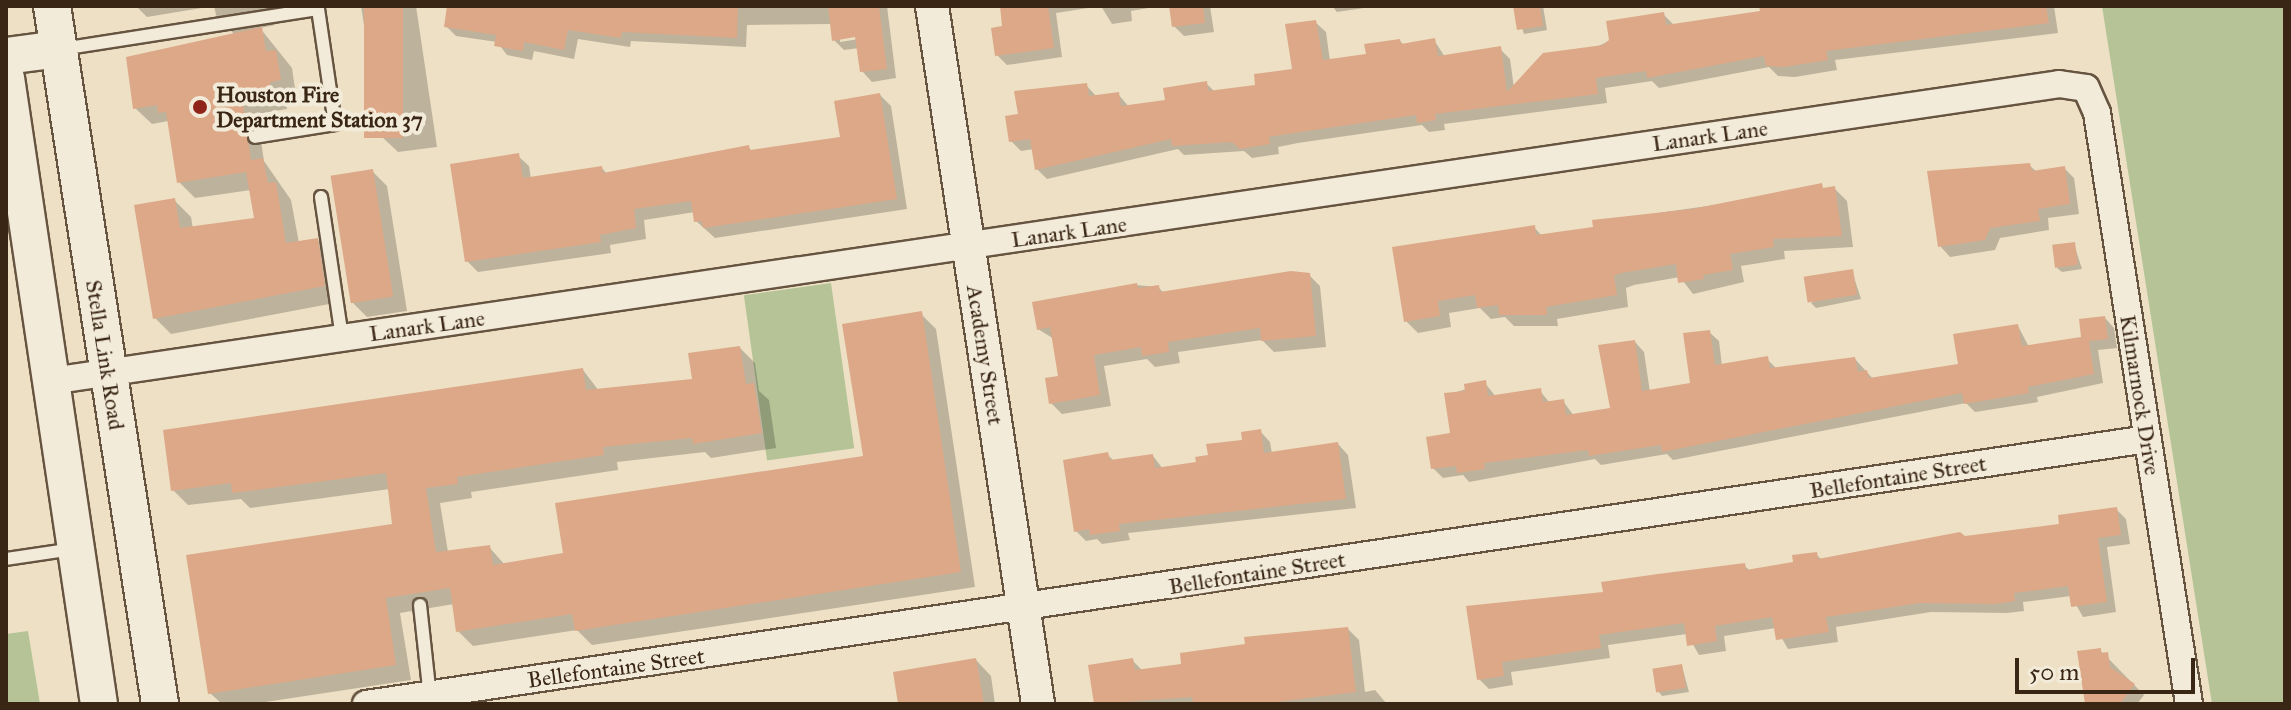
<!DOCTYPE html>
<html>
<head>
<meta charset="utf-8">
<style>
  body { margin:0 }
  #map { position:relative; width:2291px; height:710px; overflow:hidden; background:#ede0c5; font-family:"IM FELL Great Primer",serif }
  div>[style] { position:absolute }
  [style*='--x'] { left:calc(var(--x)*1px); top:calc(var(--y)*1px); width:calc(var(--w)*1px); rotate:calc(var(--a)*1deg) }
  .green>* { inset:0; background:#b5c397; transform-origin:0 0 }
  .shadow>* { inset:0; background:#0003 }
  .building>* { inset:0; background:#dca888; transform-origin:0 0 }
  .roads { filter:drop-shadow(2px 0 #665440) drop-shadow(-2px 0 #665440) drop-shadow(0 2px #665440) drop-shadow(0 -2px #665440) }
  .service>* { height:12px; margin:-6px; padding:0 6px; transform-origin:6px; border-radius:6px; background:#f3ebd9 }
  .minor>* { height:26px; margin:-13px; padding:0 13px; transform-origin:13px; border-radius:13px; background:#f3ebd9 }
  .tertiary>* { height:32px; margin:-16px; padding:0 16px; transform-origin:16px; border-radius:16px; background:#f3ebd9 }
  .secondary>* { height:36px; margin:-18px; padding:0 18px; transform-origin:18px; border-radius:18px; background:#f3ebd9 }
  .dots>* { width:22px; height:22px; translate:-50% -50%; box-sizing:border-box; border:4px solid #f3ebd9; border-radius:50% }
  span { translate:-50% -50%; white-space:nowrap; text-align:center; line-height:1.15; -webkit-text-stroke:8px #f3ebd9; paint-order:stroke }
  .poi-label { font-size:22px; color:#392614; font-weight:700 }
  .left { translate:0 -50%; text-align:left }
  .street-label { font-size:22px; color:#392614 }
  .frame { position:absolute; inset:0; border:8px solid #392614; pointer-events:none }
  .scale { position:absolute; left:2015px; top:658px; width:180px; height:36px; box-sizing:border-box; border:4px solid #392614; border-top:0; padding-left:10px; font-size:24px; line-height:28px; white-space:nowrap; color:#392614; -webkit-text-stroke:6px #f3ebd9; paint-order:stroke }
</style>
</head>
<body>
<div id="map">
  <div class="green">
    <i style="clip-path:polygon(2102px 6px,2285px 6px,2285px 704px,2212px 704px)"></i>
    <i style="left:831px;top:283px;width:167px;height:88px;rotate:82deg"></i>
    <i style="clip-path:polygon(28px 631px,40px 704px,6px 704px,6px 634px)"></i>
  </div>
  <div class="shadow">
    <i style="clip-path:polygon(136px 6px,337px 6px,274px 16px,275px 25px,260px 28px,292px 68px,296px 96px,285px 97px,287px 109px,257px 114px,264px 161px,291px 200px,299px 243px,317px 240px,333px 256px,340px 302px,171px 334px,155px 318px,175px 201px,191px 217px,193px 229px,256px 220px,251px 190px,195px 198px,179px 182px,168px 121px,152px 124px,135px 108px,235px 35px,216px 15px,214px 6px,147px 17px)"></i>
    <i style="clip-path:polygon(361px 6px,416px 6px,437px 147px,398px 152px,381px 136px)"></i>
    <i style="clip-path:polygon(evenodd,449px 6px,887px 6px,896px 78px,872px 82px,862px 71px,859px 48px,844px 50px,834px 40px,832px 24px,747px 25px,746px 47px,631px 41px,630px 47px,578px 39px,574px 59px,534px 51px,532px 60px,507px 55px,497px 42px,456px 36px,446px 26px,449px 6px,865px 34px,865px 38px,840px 42px,840px 38px,865px 34px)"></i>
    <i style="clip-path:polygon(1002px 6px,1160px 6px,1131px 11px,1132px 21px,1112px 24px,1101px 6px,1056px 13px,1062px 57px,1007px 65px,997px 55px,1005px 28px)"></i>
    <i style="clip-path:polygon(1171px 6px,1210px 6px,1214px 32px,1184px 36px,1174px 26px)"></i>
    <i style="clip-path:polygon(1332px 6px,1363px 6px,1364px 8px,1337px 12px)"></i>
    <i style="clip-path:polygon(1515px 6px,1543px 6px,1547px 30px,1524px 34px)"></i>
    <i style="clip-path:polygon(1761px 6px,2054px 6px,2058px 33px,1835px 60px,1837px 70px,1795px 77px,1778px 76px,1769px 67px,1659px 88px,1652px 81px,1605px 88px,1607px 103px,1444px 124px,1445px 130px,1429px 132px,1422px 125px,1298px 143px,1278px 147px,1279px 154px,1252px 158px,1244px 151px,1184px 155px,1178px 149px,1047px 179px,1037px 169px,1034px 149px,1021px 151px,1011px 141px,1020px 116px,1086px 85px,1096px 96px,1118px 94px,1129px 107px,1167px 101px,1206px 83px,1215px 92px,1257px 86px,1294px 71px,1315px 22px,1326px 32px,1330px 61px,1368px 55px,1400px 41px,1404px 45px,1434px 40px,1445px 57px,1500px 49px,1510px 59px,1514px 88px,1663px 14px,1674px 25px,1762px 12px)"></i>
    <i style="clip-path:polygon(880px 95px,891px 106px,907px 209px,715px 238px,696px 221px,695px 212px,644px 220px,646px 239px,610px 245px,611px 253px,478px 272px,467px 261px,518px 156px,529px 166px,531px 179px,602px 168px,607px 174px,748px 147px,753px 152px,842px 139px)"></i>
    <i style="clip-path:polygon(2029px 165px,2037px 172px,2064px 168px,2074px 178px,2079px 214px,2048px 218px,2049px 230px,2000px 238px,1995px 250px,1950px 257px,1940px 246px)"></i>
    <i style="clip-path:polygon(372px 171px,387px 186px,407px 311px,367px 317px,352px 302px)"></i>
    <i style="clip-path:polygon(1834px 188px,1847px 201px,1853px 247px,1784px 251px,1785px 259px,1741px 266px,1744px 282px,1693px 294px,1680px 277px,1634px 285px,1626px 288px,1628px 307px,1557px 319px,1558px 326px,1514px 326px,1505px 317px,1491px 319px,1480px 308px,1449px 313px,1451px 327px,1418px 333px,1406px 321px,1534px 227px,1542px 236px,1595px 229px,1594px 222px)"></i>
    <i style="clip-path:polygon(2074px 244px,2082px 269px,2062px 272px,2057px 268px)"></i>
    <i style="clip-path:polygon(1852px 271px,1861px 299px,1816px 308px,1811px 303px)"></i>
    <i style="clip-path:polygon(1309px 275px,1320px 286px,1326px 347px,1274px 352px,1262px 340px,1178px 352px,1180px 363px,1155px 367px,1147px 359px,1104px 366px,1111px 406px,1062px 414px,1051px 403px,1060px 377px,1054px 339px,1038px 329px,1136px 285px,1158px 287px,1164px 293px)"></i>
    <i style="clip-path:polygon(921px 314px,936px 329px,975px 587px,592px 645px,577px 630px,473px 646px,458px 631px,454px 604px,400px 613px,411px 680px,252px 704px,222px 704px,210px 693px,395px 525px,390px 489px,250px 508px,241px 499px,188px 505px,173px 490px,583px 370px,599px 391px,694px 381px,740px 348px,755px 363px,759px 391px,769px 400px,776px 448px,711px 458px,705px 452px,617px 462px,618px 470px,471px 492px,472px 498px,440px 503px,448px 552px,489px 547px,505px 565px,565px 555px,865px 457px)"></i>
    <i style="clip-path:polygon(2105px 318px,2114px 328px,2117px 348px,2098px 350px,2103px 383px,2037px 397px,2038px 402px,1975px 412px,1966px 403px,1673px 460px,1667px 454px,1601px 465px,1595px 459px,1469px 482px,1463px 475px,1443px 478px,1433px 468px,1453px 435px,1447px 395px,1485px 383px,1496px 397px,1540px 391px,1550px 403px,1563px 401px,1574px 416px,1613px 410px,1635px 342px,1644px 352px,1650px 392px,1692px 385px,1709px 332px,1719px 341px,1722px 366px,1767px 359px,1777px 369px,1855px 359px,1874px 380px,1960px 366px,2018px 326px,2029px 347px,2084px 339px)"></i>
    <i style="clip-path:polygon(1260px 431px,1270px 442px,1272px 454px,1338px 444px,1348px 455px,1356px 508px,1128px 533px,1130px 540px,1102px 544px,1097px 539px,1086px 541px,1076px 531px,1108px 455px,1114px 461px,1153px 456px,1163px 469px,1198px 464px)"></i>
    <i style="clip-path:polygon(2116px 509px,2126px 519px,2130px 544px,2107px 547px,2116px 612px,2083px 617px,2071px 596px,2023px 602px,2024px 611px,2007px 613px,1931px 612px,1836px 627px,1838px 642px,1788px 649px,1776px 628px,1724px 636px,1726px 651px,1699px 655px,1687px 634px,1608px 645px,1610px 658px,1511px 672px,1513px 685px,1489px 689px,1479px 679px,1468px 608px,1605px 593px,1744px 565px,1750px 571px,1796px 564px,1816px 554px,1822px 560px,2061px 525px)"></i>
    <i style="clip-path:polygon(1348px 629px,1359px 640px,1365px 692px,1375px 690px,1387px 704px,1096px 704px,1090px 667px,1132px 660px,1143px 671px,1183px 666px)"></i>
    <i style="clip-path:polygon(2100px 650px,2144px 695px,2137px 704px,2087px 704px)"></i>
    <i style="clip-path:polygon(976px 660px,991px 676px,995px 704px,900px 704px)"></i>
    <i style="clip-path:polygon(1682px 666px,1689px 692px,1662px 696px,1658px 691px)"></i>
  </div>
  <div class="building">
    <i style="left:364px;top:6px;width:39px;height:132px"></i>
    <i style="clip-path:polygon(447px 6px,738px 6px,737px 38px,622px 32px,621px 38px,568px 30px,564px 50px,524px 42px,523px 51px,494px 46px,496px 35px,444px 27px)"></i>
    <i style="clip-path:polygon(828px 6px,879px 6px,887px 69px,860px 72px,855px 37px,832px 41px)"></i>
    <i style="clip-path:polygon(1000px 6px,1048px 6px,1054px 48px,995px 56px,991px 28px,1002px 26px)"></i>
    <i style="clip-path:polygon(1169px 6px,1203px 6px,1205px 23px,1172px 27px)"></i>
    <i style="clip-path:polygon(1513px 6px,1540px 6px,1543px 26px,1517px 30px)"></i>
    <i style="clip-path:polygon(1759px 6px,2046px 6px,2049px 23px,1826px 51px,1828px 60px,1784px 67px,1766px 66px,1764px 56px,1647px 78px,1646px 71px,1596px 78px,1598px 94px,1435px 114px,1436px 120px,1417px 123px,1416px 115px,1287px 134px,1269px 137px,1270px 144px,1240px 149px,1232px 142px,1172px 146px,1171px 139px,1035px 170px,1030px 139px,1009px 142px,1005px 116px,1018px 114px,1014px 91px,1087px 83px,1089px 96px,1119px 92px,1121px 106px,1165px 100px,1163px 88px,1207px 81px,1208px 91px,1255px 85px,1254px 74px,1292px 69px,1285px 24px,1316px 20px,1323px 60px,1366px 54px,1364px 44px,1400px 39px,1401px 44px,1435px 38px,1438px 56px,1501px 46px,1507px 92px,1543px 53px,1603px 45px,1609px 40px,1606px 21px,1664px 12px,1666px 25px,1760px 11px)"></i>
    <i style="clip-path:polygon(262px 27px,266px 51px,276px 50px,281px 80px,270px 82px,272px 94px,242px 98px,251px 160px,263px 158px,268px 183px,276px 182px,286px 243px,318px 238px,325px 286px,153px 319px,134px 205px,175px 198px,180px 228px,254px 218px,246px 172px,177px 183px,166px 112px,158px 113px,157px 105px,133px 109px,126px 57px)"></i>
    <i style="clip-path:polygon(880px 93px,897px 199px,703px 228px,702px 221px,694px 222px,691px 201px,634px 209px,636px 228px,600px 235px,601px 242px,465px 262px,450px 164px,519px 153px,523px 178px,602px 166px,603px 173px,749px 145px,750px 150px,840px 137px,834px 101px)"></i>
    <i style="clip-path:polygon(2030px 163px,2032px 171px,2065px 166px,2070px 204px,2038px 209px,2040px 221px,1990px 228px,1985px 240px,1938px 247px,1927px 171px)"></i>
    <i style="left:373px;top:169px;width:129px;height:43px;rotate:81deg"></i>
    <i style="clip-path:polygon(1822px 183px,1823px 188px,1835px 186px,1842px 236px,1773px 239px,1774px 247px,1730px 254px,1733px 270px,1703px 275px,1704px 279px,1678px 283px,1676px 264px,1621px 273px,1614px 276px,1617px 295px,1546px 307px,1547px 315px,1499px 315px,1498px 305px,1477px 308px,1475px 295px,1438px 301px,1440px 316px,1404px 322px,1392px 247px,1535px 225px,1536px 235px,1593px 227px,1592px 220px,1692px 209px)"></i>
    <i style="left:2075px;top:242px;width:23px;height:23px;rotate:83deg"></i>
    <i style="left:1853px;top:269px;width:26px;height:50px;rotate:81deg"></i>
    <i style="clip-path:polygon(1291px 271px,1310px 273px,1316px 336px,1261px 341px,1260px 328px,1168px 342px,1169px 352px,1142px 356px,1141px 347px,1094px 355px,1100px 395px,1049px 404px,1045px 378px,1058px 376px,1050px 327px,1037px 330px,1032px 302px,1137px 283px,1138px 288px,1159px 285px,1160px 292px)"></i>
    <i style="clip-path:polygon(922px 311px,961px 572px,575px 631px,572px 614px,456px 632px,450px 588px,386px 598px,396px 665px,208px 694px,186px 555px,392px 524px,386px 473px,232px 493px,231px 483px,171px 491px,163px 430px,583px 368px,586px 390px,692px 379px,688px 353px,740px 346px,746px 384px,754px 383px,762px 433px,693px 444px,692px 438px,603px 447px,604px 455px,457px 477px,458px 484px,426px 488px,436px 552px,490px 545px,493px 565px,563px 553px,555px 503px,863px 456px,842px 324px)"></i>
    <i style="clip-path:polygon(2105px 316px,2108px 339px,2089px 341px,2094px 374px,2028px 387px,2029px 393px,1964px 404px,1962px 393px,1662px 452px,1661px 445px,1589px 456px,1588px 450px,1484px 463px,1485px 469px,1457px 473px,1456px 466px,1431px 469px,1426px 437px,1450px 433px,1444px 393px,1465px 391px,1464px 384px,1486px 380px,1488px 396px,1541px 388px,1543px 402px,1564px 399px,1566px 415px,1610px 408px,1598px 345px,1635px 340px,1642px 391px,1690px 383px,1683px 333px,1710px 330px,1715px 365px,1768px 356px,1770px 368px,1855px 357px,1858px 372px,1867px 370px,1869px 378px,1958px 364px,1953px 334px,2018px 324px,2022px 346px,2081px 337px,2079px 319px)"></i>
    <i style="clip-path:polygon(1261px 429px,1264px 453px,1338px 442px,1346px 499px,1119px 524px,1120px 531px,1090px 535px,1089px 529px,1074px 532px,1063px 460px,1108px 452px,1110px 460px,1153px 454px,1155px 468px,1196px 462px,1195px 457px,1208px 455px,1206px 444px,1242px 440px,1241px 432px)"></i>
    <i style="clip-path:polygon(2117px 507px,2121px 535px,2098px 538px,2107px 602px,2071px 607px,2068px 586px,2014px 593px,2015px 601px,1996px 604px,1920px 603px,1826px 617px,1829px 632px,1776px 640px,1772px 617px,1715px 626px,1717px 641px,1687px 646px,1684px 623px,1599px 635px,1601px 648px,1502px 662px,1504px 676px,1477px 680px,1466px 606px,1603px 592px,1601px 582px,1658px 574px,1745px 563px,1746px 570px,1793px 562px,1792px 555px,1817px 552px,1818px 559px,1960px 532px,1965px 536px,2059px 524px,2058px 515px)"></i>
    <i style="clip-path:polygon(1348px 627px,1356px 692px,1260px 704px,1193px 704px,1192px 697px,1094px 704px,1088px 665px,1133px 658px,1135px 670px,1181px 664px,1180px 653px,1245px 644px,1244px 637px)"></i>
    <i style="clip-path:polygon(2101px 648px,2101px 653px,2108px 652px,2110px 667px,2135px 684px,2120px 704px,2085px 704px,2077px 651px)"></i>
    <i style="clip-path:polygon(976px 658px,984px 704px,898px 704px,893px 672px)"></i>
    <i style="left:1682px;top:664px;width:24px;height:30px;rotate:81deg"></i>
  </div>
  <div class="roads">
    <div class="service">
      <i style="--x:62;--y:49;--w:259;--a:-8.9"></i>
      <i style="--x:318;--y:9;--w:116;--a:81.6"></i>
      <i style="--x:335;--y:124;--w:81;--a:170.8"></i>
      <i style="--x:321;--y:197;--w:143;--a:81.5"></i>
      <i style="--x:6;--y:559;--w:68;--a:-8.5"></i>
      <i style="--x:420;--y:605;--w:93;--a:83.8"></i>
    </div>
    <div class="minor">
      <i style="--x:51;--y:381;--w:2030;--a:-8.41"></i>
      <i style="--x:2059;--y:84;--w:27;--a:8"></i>
      <i style="--x:2086;--y:88;--w:27;--a:66"></i>
      <i style="--x:2097;--y:113;--w:598;--a:81.15"></i>
      <i style="--x:366;--y:704;--w:1801;--a:-8.46"></i>
    </div>
    <div class="tertiary">
      <i style="--x:932;--y:6;--w:706;--a:81.36"></i>
    </div>
    <div class="secondary">
      <i style="--x:52;--y:6;--w:706;--a:81.2"></i>
      <i style="--x:6;--y:56;--w:53;--a:-7.5"></i>
      <i style="--x:6;--y:78;--w:633;--a:81.55"></i>
    </div>
  </div>
  <div class="dots">
    <i style="left:200px;top:107px;background:#8f2418"></i>
  </div>
  <div class="poi-label">
    <span class="left" style="left:216px;top:107px">Houston Fire<br>Department Station 37</span>
  </div>
  <div class="street-label">
    <span style="left:1710px;top:136px;rotate:-8deg">Lanark Lane</span>
    <span style="left:1069px;top:232px;rotate:-8deg">Lanark Lane</span>
    <span style="left:427px;top:326px;rotate:-8deg">Lanark Lane</span>
    <span style="left:105px;top:355px;rotate:81deg">Stella Link Road</span>
    <span style="left:985px;top:355px;rotate:81deg">Academy Street</span>
    <span style="left:2140px;top:395px;rotate:81deg">Kilmarnock Drive</span>
    <span style="left:1898px;top:477px;rotate:-9deg">Bellefontaine Street</span>
    <span style="left:1257px;top:573px;rotate:-9deg">Bellefontaine Street</span>
    <span style="left:616px;top:668px;rotate:-8deg">Bellefontaine Street</span>
  </div>
  <div class="frame"></div>
  <div class="scale">50 m</div>
</div>
</body>
</html>
